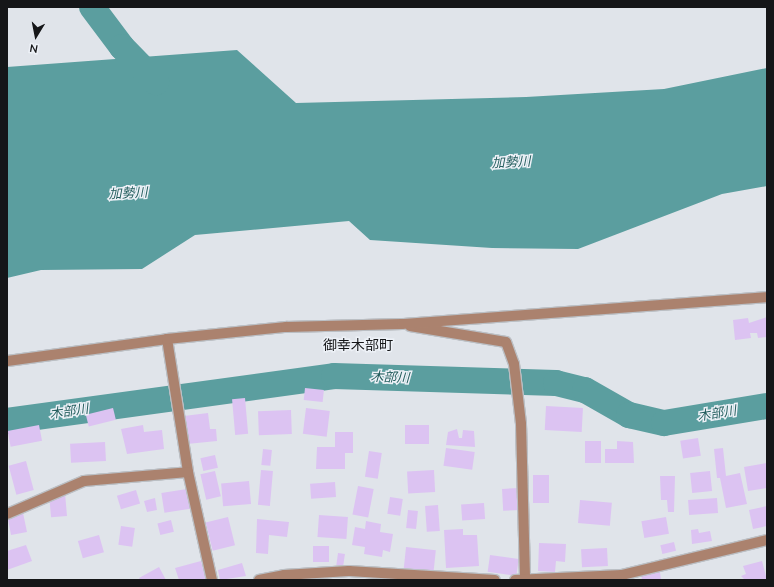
<!DOCTYPE html>
<html>
<head>
<meta charset="utf-8">
<style>
  body { margin:0 }
  #map { position:relative; width:774px; height:587px; overflow:hidden; background:#e0e4ea; font-family:"Nunito Sans","Noto Sans JP",sans-serif }
  div>[style] { position:absolute }
  [style*='--x'] { left:calc(var(--x)*1px); top:calc(var(--y)*1px); width:calc(var(--w)*1px); rotate:calc(var(--a)*1deg) }
  .water>* { inset:0; background:#5b9e9f }
  .river>* { height:26px; margin:-13px; padding:0 13px; transform-origin:13px; border-radius:13px; background:#5b9e9f }
  .building>* { inset:0; background:#dcc3f2; transform-origin:0 0 }
  .roads { filter:drop-shadow(1px 0 #bbbfc4) drop-shadow(-1px 0 #bbbfc4) drop-shadow(0 1px #bbbfc4) drop-shadow(0 -1px #bbbfc4) }
  .minor>* { height:10px; margin:-5px; padding:0 5px; transform-origin:5px; border-radius:5px; background:#ab826e }
  .tertiary>* { height:10px; margin:-5px; padding:0 5px; transform-origin:5px; border-radius:5px; background:#ab826e }
  span { translate:-50% -50%; white-space:nowrap; text-align:center; line-height:1.15; -webkit-text-stroke:3px #edf1f7; paint-order:stroke }
  .water-label { font-size:13px; color:#245e5e; font-style:italic }
  .quarter-label { font-size:14px; color:#151618 }
  .frame { position:absolute; inset:0; border:8px solid #151618; pointer-events:none }
  .north { position:absolute; left:16px; top:16px; width:40px; height:40px; -webkit-text-stroke:3px #edf1f7; paint-order:stroke; rotate:190deg; font-size:11px; font-weight:700; line-height:16px; text-align:center; color:#151618 }
  .north::after { content:''; display:block; margin:auto; width:14px; height:18px; background:#151618; clip-path:polygon(50% 0,100% 100%,50% 72%,0 100%) }
</style>
</head>
<body>
<div id="map">
  <div class="water">
    <i style="clip-path:polygon(237px 50px,296px 103px,526px 97px,664px 89px,767px 68px,767px 186px,722px 194px,578px 249px,492px 248px,370px 240px,349px 221px,195px 235px,142px 269px,41px 270px,7px 278px,7px 67px)"></i>
  </div>
  <div class="river">
    <i style="--x:92;--y:7;--w:50;--a:53.1"></i>
    <i style="--x:122;--y:47;--w:49;--a:45.8"></i>
    <i style="--x:7;--y:421;--w:330;--a:-7.8"></i>
    <i style="--x:334;--y:376;--w:222;--a:1.8"></i>
    <i style="--x:556;--y:383;--w:30;--a:14"></i>
    <i style="--x:585;--y:390;--w:51;--a:29.6"></i>
    <i style="--x:629;--y:415;--w:36;--a:13"></i>
    <i style="--x:664;--y:423;--w:104;--a:-9.4"></i>
  </div>
  <div class="building">
    <i style="clip-path:polygon(767px 317px,767px 337px,758px 338px,757px 333px,750px 333px,751px 338px,735px 340px,733px 320px,748px 318px,749px 323px)"></i>
    <i style="left:305px;top:388px;width:19px;height:12px;rotate:6deg"></i>
    <i style="left:245px;top:398px;width:36px;height:13px;rotate:85deg"></i>
    <i style="left:546px;top:406px;width:37px;height:24px;rotate:3deg"></i>
    <i style="left:113px;top:408px;width:12px;height:28px;rotate:76deg"></i>
    <i style="left:306px;top:408px;width:24px;height:26px;rotate:7deg"></i>
    <i style="left:291px;top:410px;width:24px;height:33px;rotate:88deg"></i>
    <i style="clip-path:polygon(208px 413px,210px 429px,216px 429px,217px 441px,187px 444px,184px 416px)"></i>
    <i style="left:39px;top:425px;width:16px;height:32px;rotate:79deg"></i>
    <i style="clip-path:polygon(143px 425px,144px 432px,162px 430px,164px 449px,127px 454px,121px 429px)"></i>
    <i style="left:405px;top:425px;width:24px;height:19px"></i>
    <i style="clip-path:polygon(457px 429px,459px 438px,462px 438px,463px 430px,474px 431px,475px 447px,446px 445px,448px 432px)"></i>
    <i style="clip-path:polygon(335px 432px,353px 432px,353px 453px,345px 453px,345px 469px,316px 469px,317px 447px,335px 447px)"></i>
    <i style="left:698px;top:438px;width:18px;height:18px;rotate:81deg"></i>
    <i style="left:585px;top:441px;width:16px;height:22px"></i>
    <i style="clip-path:polygon(617px 441px,633px 442px,634px 463px,605px 463px,605px 449px,617px 449px)"></i>
    <i style="left:105px;top:442px;width:19px;height:35px;rotate:87deg"></i>
    <i style="left:446px;top:448px;width:29px;height:18px;rotate:8deg"></i>
    <i style="clip-path:polygon(723px 448px,726px 476px,740px 473px,747px 504px,726px 508px,720px 478px,717px 478px,714px 449px)"></i>
    <i style="left:263px;top:449px;width:9px;height:16px;rotate:6deg"></i>
    <i style="left:369px;top:451px;width:13px;height:26px;rotate:9deg"></i>
    <i style="left:215px;top:455px;width:13px;height:15px;rotate:77deg"></i>
    <i style="left:26px;top:461px;width:30px;height:18px;rotate:75deg"></i>
    <i style="clip-path:polygon(767px 463px,767px 488px,748px 491px,744px 467px)"></i>
    <i style="left:261px;top:470px;width:12px;height:35px;rotate:5deg"></i>
    <i style="left:434px;top:470px;width:22px;height:27px;rotate:87deg"></i>
    <i style="left:215px;top:471px;width:26px;height:15px;rotate:77deg"></i>
    <i style="left:710px;top:471px;width:20px;height:20px;rotate:84deg"></i>
    <i style="left:533px;top:475px;width:16px;height:28px"></i>
    <i style="clip-path:polygon(660px 476px,675px 476px,674px 512px,668px 512px,667px 500px,661px 500px)"></i>
    <i style="left:249px;top:481px;width:23px;height:28px;rotate:85deg"></i>
    <i style="left:335px;top:482px;width:15px;height:25px;rotate:86deg"></i>
    <i style="left:358px;top:486px;width:16px;height:29px;rotate:11deg"></i>
    <i style="left:519px;top:488px;width:22px;height:17px;rotate:87deg"></i>
    <i style="left:187px;top:489px;width:20px;height:26px;rotate:81deg"></i>
    <i style="left:136px;top:490px;width:14px;height:20px;rotate:73deg"></i>
    <i style="left:65px;top:493px;width:23px;height:16px;rotate:85deg"></i>
    <i style="left:390px;top:497px;width:13px;height:17px;rotate:9deg"></i>
    <i style="clip-path:polygon(155px 498px,157px 510px,147px 512px,144px 501px)"></i>
    <i style="left:717px;top:498px;width:15px;height:29px;rotate:86deg"></i>
    <i style="left:580px;top:500px;width:32px;height:23px;rotate:5deg"></i>
    <i style="left:484px;top:503px;width:16px;height:23px;rotate:86deg"></i>
    <i style="left:438px;top:505px;width:26px;height:13px;rotate:86deg"></i>
    <i style="clip-path:polygon(767px 506px,767px 526px,753px 529px,749px 510px)"></i>
    <i style="clip-path:polygon(22px 508px,27px 532px,11px 535px,7px 514px)"></i>
    <i style="left:408px;top:510px;width:10px;height:18px;rotate:6deg"></i>
    <i style="left:319px;top:515px;width:29px;height:22px;rotate:4deg"></i>
    <i style="left:228px;top:517px;width:29px;height:23px;rotate:76deg"></i>
    <i style="left:666px;top:517px;width:17px;height:25px;rotate:80deg"></i>
    <i style="clip-path:polygon(257px 519px,289px 522px,287px 537px,269px 535px,268px 554px,256px 553px)"></i>
    <i style="left:171px;top:520px;width:12px;height:14px;rotate:76deg"></i>
    <i style="clip-path:polygon(366px 521px,381px 524px,380px 532px,393px 534px,390px 552px,383px 550px,382px 557px,364px 554px,365px 547px,352px 545px,355px 527px,365px 529px)"></i>
    <i style="left:121px;top:526px;width:14px;height:19px;rotate:8deg"></i>
    <i style="clip-path:polygon(463px 529px,463px 535px,477px 535px,479px 566px,446px 568px,444px 530px)"></i>
    <i style="clip-path:polygon(698px 529px,699px 533px,710px 531px,712px 541px,692px 544px,691px 530px)"></i>
    <i style="left:99px;top:535px;width:18px;height:22px;rotate:74deg"></i>
    <i style="left:674px;top:542px;width:9px;height:14px;rotate:77deg"></i>
    <i style="clip-path:polygon(539px 543px,566px 544px,565px 562px,556px 561px,555px 572px,538px 571px)"></i>
    <i style="clip-path:polygon(26px 545px,32px 561px,7px 570px,7px 551px)"></i>
    <i style="left:329px;top:546px;width:16px;height:16px;rotate:90deg"></i>
    <i style="left:406px;top:547px;width:30px;height:21px;rotate:6deg"></i>
    <i style="left:607px;top:548px;width:18px;height:26px;rotate:87deg"></i>
    <i style="left:338px;top:553px;width:7px;height:12px;rotate:8deg"></i>
    <i style="left:490px;top:555px;width:29px;height:17px;rotate:8deg"></i>
    <i style="clip-path:polygon(201px 561px,206px 580px,179px 580px,175px 568px)"></i>
    <i style="clip-path:polygon(762px 561px,767px 580px,745px 580px,741px 576px,746px 574px,743px 566px)"></i>
    <i style="clip-path:polygon(242px 563px,246px 576px,220px 580px,218px 570px)"></i>
    <i style="clip-path:polygon(159px 567px,166px 580px,140px 580px,139px 578px)"></i>
    <i style="clip-path:polygon(660px 572px,661px 580px,642px 580px,641px 573px)"></i>
  </div>
  <div class="roads">
    <div class="minor">
      <i style="--x:410;--y:326;--w:97;--a:9.5"></i>
      <i style="--x:506;--y:342;--w:23;--a:70"></i>
      <i style="--x:514;--y:364;--w:60;--a:83.3"></i>
      <i style="--x:521;--y:424;--w:156;--a:88.5"></i>
      <i style="--x:7;--y:361;--w:162;--a:-7.8"></i>
      <i style="--x:167;--y:339;--w:135;--a:81"></i>
      <i style="--x:188;--y:472;--w:111;--a:77.5"></i>
      <i style="--x:7;--y:514;--w:84;--a:-23.2"></i>
      <i style="--x:84;--y:481;--w:104;--a:-4.9"></i>
      <i style="--x:259;--y:580;--w:25;--a:-11"></i>
      <i style="--x:284;--y:575;--w:65;--a:-3.5"></i>
      <i style="--x:349;--y:571;--w:146;--a:3.5"></i>
      <i style="--x:515;--y:580;--w:107;--a:-2.7"></i>
      <i style="--x:622;--y:575;--w:149;--a:-13.6"></i>
    </div>
    <div class="tertiary">
      <i style="--x:167;--y:339;--w:120;--a:-5.8"></i>
      <i style="--x:286;--y:327;--w:116;--a:-1.5"></i>
      <i style="--x:402;--y:324;--w:366;--a:-4.2"></i>
    </div>
  </div>
  <div class="water-label">
    <span style="left:511px;top:163px;rotate:-3deg">加勢川</span>
    <span style="left:128px;top:194px;rotate:-3deg">加勢川</span>
    <span style="left:390px;top:378px;rotate:2deg">木部川</span>
    <span style="left:69px;top:412px;rotate:-8deg">木部川</span>
    <span style="left:717px;top:414px;rotate:-9deg">木部川</span>
  </div>
  <div class="quarter-label">
    <span style="left:358px;top:346px">御幸木部町</span>
  </div>
  <div class="frame"></div>
  <div class="north">N</div>
</div>
</body>
</html>
